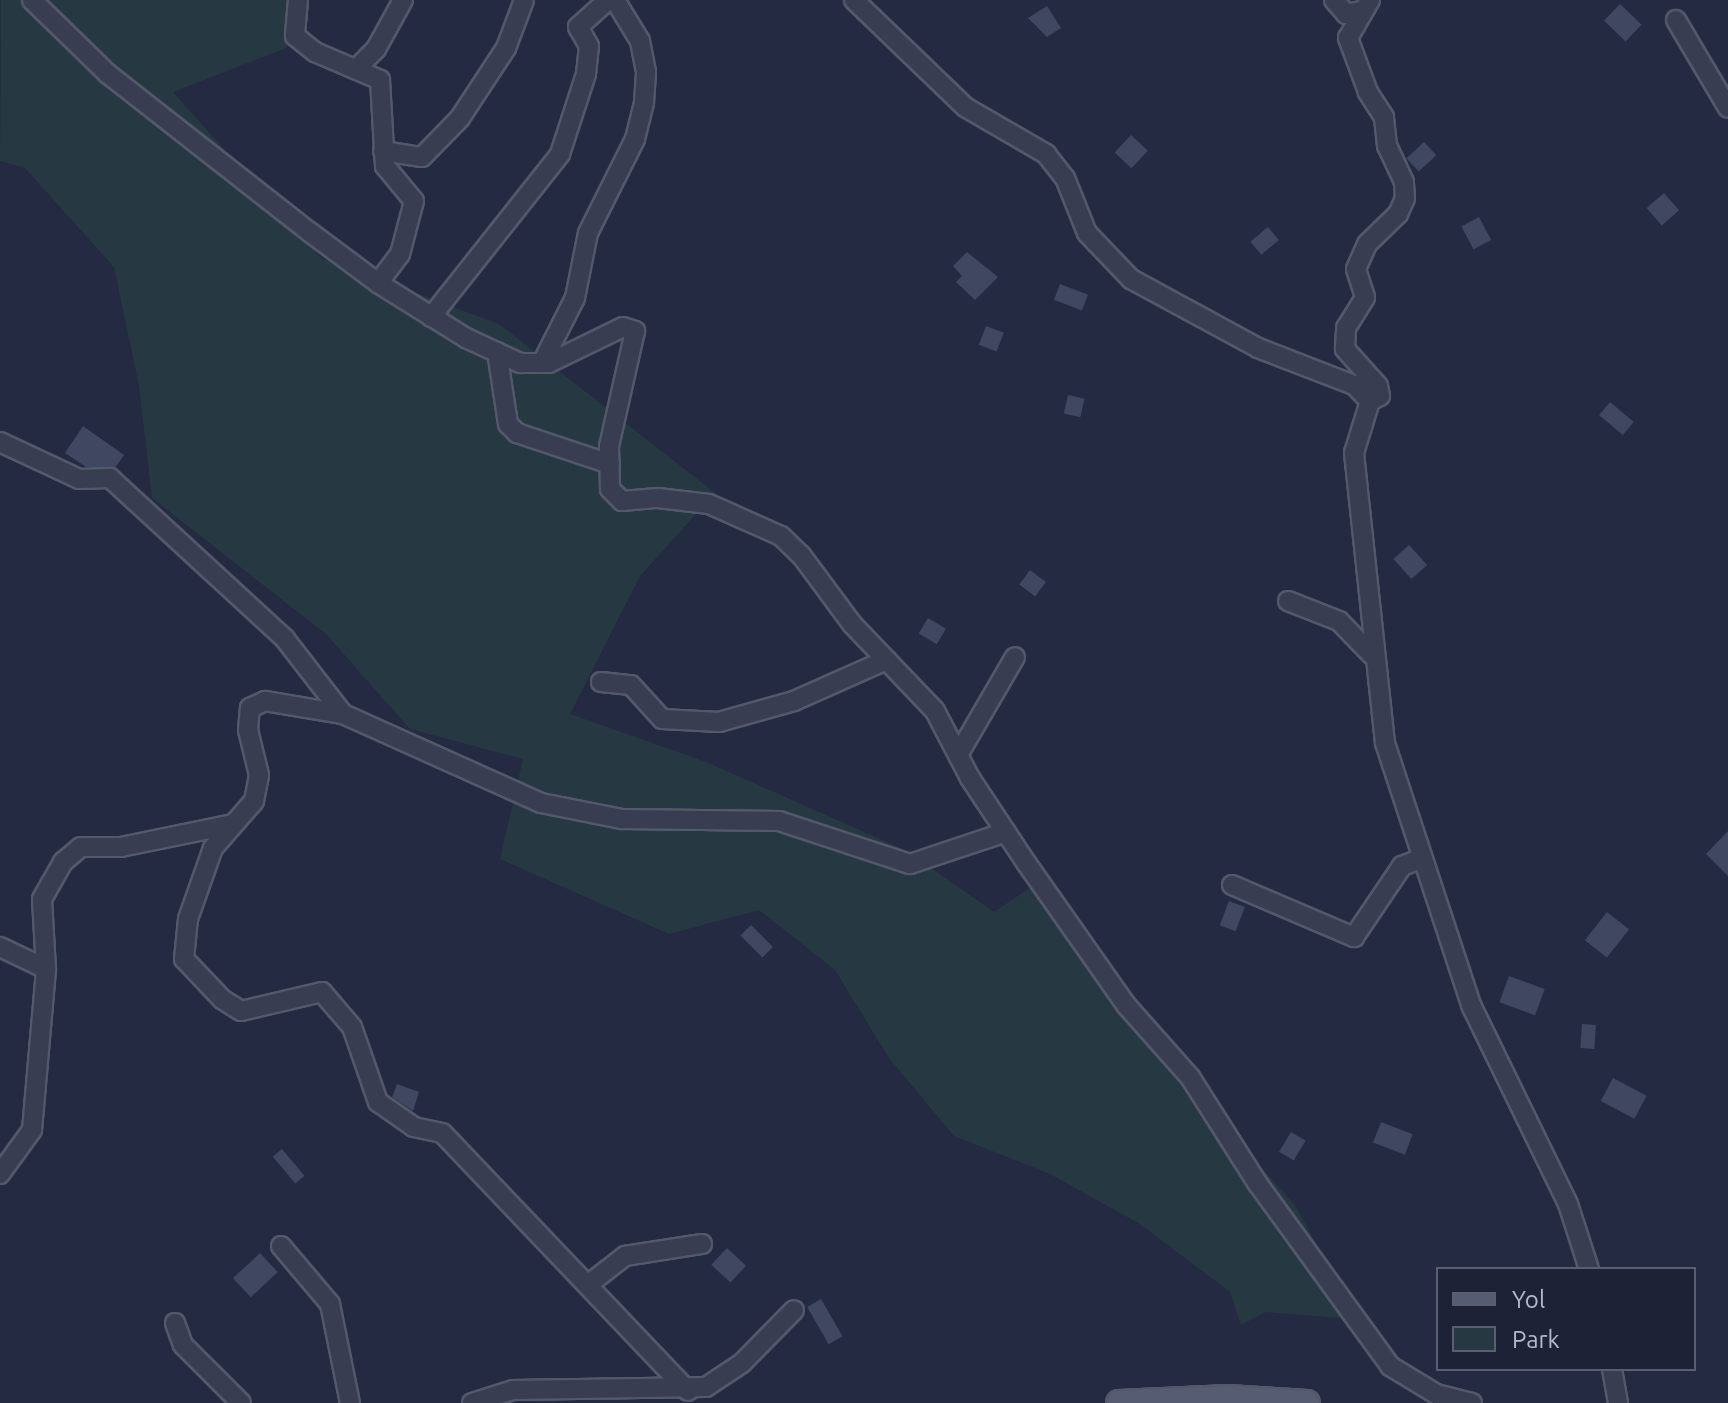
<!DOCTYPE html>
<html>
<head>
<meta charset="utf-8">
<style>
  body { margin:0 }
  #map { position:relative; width:1728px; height:1403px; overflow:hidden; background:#242a41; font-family:Ubuntu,sans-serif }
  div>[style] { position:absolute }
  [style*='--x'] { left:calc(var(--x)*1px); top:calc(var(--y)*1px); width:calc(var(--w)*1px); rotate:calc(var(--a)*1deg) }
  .green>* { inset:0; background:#263942 }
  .building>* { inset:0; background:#404761; transform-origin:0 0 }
  .roads { filter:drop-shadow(2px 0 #53586b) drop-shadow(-2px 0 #53586b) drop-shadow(0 2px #53586b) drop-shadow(0 -2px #53586b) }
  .minor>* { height:18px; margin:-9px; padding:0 9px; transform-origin:9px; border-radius:9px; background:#383d51 }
  .major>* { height:24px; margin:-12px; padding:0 12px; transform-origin:12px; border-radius:12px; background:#565c71 }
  span { translate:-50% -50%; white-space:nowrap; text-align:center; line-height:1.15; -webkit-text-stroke:8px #1d2236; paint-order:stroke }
  .legend { position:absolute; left:1436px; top:1267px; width:260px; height:104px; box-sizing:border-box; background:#1d2236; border:2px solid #5a5e72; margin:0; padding:10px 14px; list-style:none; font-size:24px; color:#b5b9cb }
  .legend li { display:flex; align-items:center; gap:16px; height:40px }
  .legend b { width:40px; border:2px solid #5a5e72 }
</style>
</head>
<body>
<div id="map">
  <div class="green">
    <i style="clip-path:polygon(1px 0,300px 0,286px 48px,173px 92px,321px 258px,499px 324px,715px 493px,640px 576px,570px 714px,706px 762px,905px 850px,994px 912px,1034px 885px,1132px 1024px,1295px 1205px,1366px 1334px,1339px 1318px,1266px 1312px,1241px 1325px,1230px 1292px,1140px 1224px,1050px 1174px,954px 1136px,889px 1058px,835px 970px,759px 910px,669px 934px,500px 859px,523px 759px,410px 729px,326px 634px,152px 498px,139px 386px,114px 267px,25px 168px,0 161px)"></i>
  </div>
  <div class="building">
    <i style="left:1620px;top:4px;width:30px;height:23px;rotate:44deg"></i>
    <i style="clip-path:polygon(1047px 6px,1061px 28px,1047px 37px,1028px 18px)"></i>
    <i style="left:1131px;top:135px;width:23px;height:24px;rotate:43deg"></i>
    <i style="left:1424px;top:142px;width:18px;height:24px;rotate:47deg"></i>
    <i style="left:1664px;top:193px;width:23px;height:23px;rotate:49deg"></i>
    <i style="left:1479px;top:217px;width:26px;height:20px;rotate:62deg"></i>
    <i style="left:1268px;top:227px;width:17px;height:23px;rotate:50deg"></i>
    <i style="clip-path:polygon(967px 252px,998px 277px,975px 300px,956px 282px,962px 276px,953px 266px)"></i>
    <i style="left:1060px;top:284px;width:30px;height:17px;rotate:21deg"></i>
    <i style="left:986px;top:326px;width:19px;height:20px;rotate:21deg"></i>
    <i style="left:1068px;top:395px;width:17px;height:19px;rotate:13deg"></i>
    <i style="left:1610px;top:402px;width:31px;height:17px;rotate:40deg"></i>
    <i style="clip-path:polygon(83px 426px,124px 455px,115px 468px,86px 467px,65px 453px)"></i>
    <i style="left:1409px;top:545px;width:27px;height:21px;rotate:48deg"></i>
    <i style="left:1030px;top:570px;width:20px;height:18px;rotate:37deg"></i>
    <i style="left:928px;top:618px;width:21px;height:18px;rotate:31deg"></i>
    <i style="clip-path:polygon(1728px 831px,1728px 876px,1706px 854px)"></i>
    <i style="left:1229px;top:901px;width:17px;height:26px;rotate:21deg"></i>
    <i style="left:1607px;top:912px;width:28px;height:36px;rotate:38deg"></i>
    <i style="left:751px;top:925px;width:31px;height:15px;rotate:45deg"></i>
    <i style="left:1509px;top:976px;width:38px;height:28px;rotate:20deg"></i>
    <i style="left:1582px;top:1024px;width:14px;height:24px;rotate:4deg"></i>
    <i style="left:1613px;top:1078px;width:38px;height:26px;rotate:28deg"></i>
    <i style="clip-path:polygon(397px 1084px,419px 1092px,413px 1111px,392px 1097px)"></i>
    <i style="left:1381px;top:1122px;width:34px;height:22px;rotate:21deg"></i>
    <i style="left:1291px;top:1132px;width:17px;height:23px;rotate:31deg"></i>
    <i style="left:282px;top:1149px;width:35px;height:12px;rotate:50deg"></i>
    <i style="left:727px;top:1248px;width:26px;height:23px;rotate:43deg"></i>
    <i style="left:260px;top:1253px;width:26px;height:37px;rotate:47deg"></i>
    <i style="left:821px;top:1299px;width:43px;height:16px;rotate:60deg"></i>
  </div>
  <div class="roads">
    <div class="minor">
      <i style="--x:32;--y:0;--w:106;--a:44.2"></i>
      <i style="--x:108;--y:74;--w:258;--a:38.1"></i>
      <i style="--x:311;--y:233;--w:84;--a:36.7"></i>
      <i style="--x:378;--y:283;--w:104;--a:32"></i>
      <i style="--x:466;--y:338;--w:60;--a:24.8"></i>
      <i style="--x:520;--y:363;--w:29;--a:0"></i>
      <i style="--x:549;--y:363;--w:82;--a:-25.9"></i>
      <i style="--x:623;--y:327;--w:13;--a:18"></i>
      <i style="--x:635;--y:331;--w:118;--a:102.7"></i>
      <i style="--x:609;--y:446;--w:43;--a:88.7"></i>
      <i style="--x:610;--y:489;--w:17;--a:45"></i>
      <i style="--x:622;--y:501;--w:36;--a:-5"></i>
      <i style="--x:658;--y:498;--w:51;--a:6.7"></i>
      <i style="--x:709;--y:504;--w:79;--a:24"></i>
      <i style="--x:781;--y:536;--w:28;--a:44"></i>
      <i style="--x:801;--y:555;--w:86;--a:53.5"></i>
      <i style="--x:852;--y:624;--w:120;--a:46.3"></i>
      <i style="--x:935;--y:711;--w:76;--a:62.4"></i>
      <i style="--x:970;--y:778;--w:103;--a:56.5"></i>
      <i style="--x:1027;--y:864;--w:172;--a:54.9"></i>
      <i style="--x:1126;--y:1005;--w:96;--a:48.4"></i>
      <i style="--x:1190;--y:1077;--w:127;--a:57.6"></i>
      <i style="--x:1258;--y:1184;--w:225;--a:54"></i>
      <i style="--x:1390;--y:1366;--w:54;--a:31.3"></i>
      <i style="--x:1436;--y:1394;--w:37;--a:14"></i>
      <i style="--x:298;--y:0;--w:36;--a:95"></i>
      <i style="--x:295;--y:36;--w:26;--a:39"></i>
      <i style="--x:315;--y:52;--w:71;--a:23.3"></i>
      <i style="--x:380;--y:80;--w:86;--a:86.7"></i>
      <i style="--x:385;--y:166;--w:45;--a:50.4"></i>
      <i style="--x:414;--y:201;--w:55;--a:104.8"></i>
      <i style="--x:400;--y:254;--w:36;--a:127"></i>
      <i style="--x:854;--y:0;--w:154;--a:43.9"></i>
      <i style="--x:965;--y:107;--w:94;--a:30.1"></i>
      <i style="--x:1046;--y:154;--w:31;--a:52"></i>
      <i style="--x:1065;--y:178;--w:59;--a:68.2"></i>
      <i style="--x:1087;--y:233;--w:64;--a:46.3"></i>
      <i style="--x:1131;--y:279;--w:145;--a:28.5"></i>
      <i style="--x:1258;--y:348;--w:103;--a:21.1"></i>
      <i style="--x:1354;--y:385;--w:23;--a:45"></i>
      <i style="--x:1370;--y:401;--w:54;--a:107.1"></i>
      <i style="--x:1354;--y:453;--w:292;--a:83.9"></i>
      <i style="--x:1385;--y:743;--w:276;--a:71.8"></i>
      <i style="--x:1471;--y:1005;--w:221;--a:64"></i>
      <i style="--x:1568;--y:1204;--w:68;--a:72.1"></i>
      <i style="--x:1334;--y:0;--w:18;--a:49"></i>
      <i style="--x:1346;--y:14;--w:15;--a:-11"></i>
      <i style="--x:1676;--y:20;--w:102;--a:59.4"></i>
      <i style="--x:356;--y:69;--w:28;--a:-45"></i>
      <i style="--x:376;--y:49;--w:56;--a:-61.1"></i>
      <i style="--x:383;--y:151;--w:39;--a:9"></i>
      <i style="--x:422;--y:157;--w:54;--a:-45.7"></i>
      <i style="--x:460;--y:118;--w:84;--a:-56.7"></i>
      <i style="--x:506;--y:48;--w:51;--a:-69.4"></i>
      <i style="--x:431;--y:317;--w:208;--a:-51.6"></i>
      <i style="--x:560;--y:154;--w:84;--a:-72"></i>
      <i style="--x:586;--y:74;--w:28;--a:-84"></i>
      <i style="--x:589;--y:46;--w:22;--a:-120"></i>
      <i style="--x:578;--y:27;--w:40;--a:-42"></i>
      <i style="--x:497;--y:352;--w:73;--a:81.3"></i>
      <i style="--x:508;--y:424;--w:13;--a:45"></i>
      <i style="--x:517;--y:433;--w:98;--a:18.4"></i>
      <i style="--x:542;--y:363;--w:73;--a:-63.1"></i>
      <i style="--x:575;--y:298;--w:66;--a:-78.7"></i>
      <i style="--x:588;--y:233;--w:105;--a:-63.4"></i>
      <i style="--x:635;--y:139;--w:38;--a:-76"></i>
      <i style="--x:644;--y:102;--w:30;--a:-86"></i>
      <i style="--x:646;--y:72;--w:32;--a:-101"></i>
      <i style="--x:640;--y:41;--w:48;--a:-121.4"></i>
      <i style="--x:1370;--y:401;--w:11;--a:-27"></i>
      <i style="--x:1380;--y:396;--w:10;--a:-101"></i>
      <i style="--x:1378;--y:386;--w:50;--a:-131.7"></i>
      <i style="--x:1345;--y:349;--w:21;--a:-87"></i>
      <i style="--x:1346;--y:328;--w:36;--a:-58"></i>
      <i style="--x:1365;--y:297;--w:29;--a:-108"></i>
      <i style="--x:1356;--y:269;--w:27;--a:-66"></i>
      <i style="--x:1367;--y:244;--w:43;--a:-44.1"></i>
      <i style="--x:1398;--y:214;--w:17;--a:-66"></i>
      <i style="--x:1405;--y:198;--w:16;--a:-94"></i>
      <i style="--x:1404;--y:182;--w:40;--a:-115"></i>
      <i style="--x:1387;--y:146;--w:29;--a:-96"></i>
      <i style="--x:1384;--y:117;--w:30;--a:-123"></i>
      <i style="--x:1368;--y:92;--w:58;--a:-110.3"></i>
      <i style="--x:1348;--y:38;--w:44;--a:-59.9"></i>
      <i style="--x:0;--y:442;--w:87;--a:25.1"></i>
      <i style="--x:79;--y:479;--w:31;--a:-2"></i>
      <i style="--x:110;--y:478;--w:238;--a:42.6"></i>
      <i style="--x:285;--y:639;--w:95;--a:52.3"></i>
      <i style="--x:1288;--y:601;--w:55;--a:21.4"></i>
      <i style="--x:1339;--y:621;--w:47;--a:45.9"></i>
      <i style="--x:601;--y:682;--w:30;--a:6"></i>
      <i style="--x:631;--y:685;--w:46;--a:47.6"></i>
      <i style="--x:662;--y:719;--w:57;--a:3"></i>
      <i style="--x:719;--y:722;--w:78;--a:-15.6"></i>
      <i style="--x:794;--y:701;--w:101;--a:-24"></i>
      <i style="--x:958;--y:755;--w:113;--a:-59.8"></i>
      <i style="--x:1232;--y:885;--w:133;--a:23.1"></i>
      <i style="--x:1354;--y:937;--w:86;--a:-55.9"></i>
      <i style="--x:1402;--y:866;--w:22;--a:-21"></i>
      <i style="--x:0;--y:947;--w:51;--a:25.6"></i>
      <i style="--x:0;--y:1174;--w:54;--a:-54"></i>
      <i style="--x:32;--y:1130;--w:162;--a:-85"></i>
      <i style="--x:46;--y:969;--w:70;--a:-93.3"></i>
      <i style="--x:42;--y:899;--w:43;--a:-60.4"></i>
      <i style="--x:63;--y:862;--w:23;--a:-40"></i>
      <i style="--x:81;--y:847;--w:40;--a:0"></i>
      <i style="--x:121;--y:847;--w:114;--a:-11.6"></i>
      <i style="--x:281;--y:1246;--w:76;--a:49.8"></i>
      <i style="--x:330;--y:1304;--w:101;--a:78.6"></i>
      <i style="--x:589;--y:1284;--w:46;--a:-37.9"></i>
      <i style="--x:625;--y:1256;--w:78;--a:-8.9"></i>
      <i style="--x:175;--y:1323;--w:23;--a:70"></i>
      <i style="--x:183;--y:1345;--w:82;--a:45"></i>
      <i style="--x:1612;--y:1369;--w:35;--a:80"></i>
      <i style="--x:688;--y:1391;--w:356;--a:-133.6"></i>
      <i style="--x:442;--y:1133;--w:29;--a:-168"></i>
      <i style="--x:414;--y:1127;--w:44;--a:-145.2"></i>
      <i style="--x:378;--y:1102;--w:79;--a:-109.1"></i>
      <i style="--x:352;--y:1027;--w:46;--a:-130.6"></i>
      <i style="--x:322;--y:992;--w:83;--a:166.8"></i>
      <i style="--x:241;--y:1011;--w:22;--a:-148"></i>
      <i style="--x:222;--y:999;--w:55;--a:-133.5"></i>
      <i style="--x:184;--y:959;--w:40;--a:-84.3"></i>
      <i style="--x:188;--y:919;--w:75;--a:-70.6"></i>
      <i style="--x:213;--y:848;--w:62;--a:-48.9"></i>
      <i style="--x:254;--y:801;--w:26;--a:-79"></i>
      <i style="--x:259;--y:775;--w:46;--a:-103.7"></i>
      <i style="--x:248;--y:730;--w:22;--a:-85"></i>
      <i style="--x:250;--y:708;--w:17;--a:-25"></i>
      <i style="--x:265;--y:701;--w:79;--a:9.5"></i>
      <i style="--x:343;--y:714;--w:217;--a:24.2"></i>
      <i style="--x:541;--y:803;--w:83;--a:11.2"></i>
      <i style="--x:622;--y:819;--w:157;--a:0.7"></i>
      <i style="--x:779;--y:821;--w:138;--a:18.2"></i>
      <i style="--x:910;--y:864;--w:101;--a:-18.4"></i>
      <i style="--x:472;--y:1403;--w:43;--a:-17.6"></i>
      <i style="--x:513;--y:1390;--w:193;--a:-0.9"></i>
      <i style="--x:706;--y:1387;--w:43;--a:-33.7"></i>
      <i style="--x:742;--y:1363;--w:74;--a:-45.5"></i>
    </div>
    <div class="major">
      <i style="--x:1119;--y:1403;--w:109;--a:-2.6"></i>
      <i style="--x:1228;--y:1398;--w:79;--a:3.6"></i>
    </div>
  </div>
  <ul class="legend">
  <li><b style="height:10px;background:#565c71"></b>Yol</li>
  <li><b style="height:22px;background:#263942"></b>Park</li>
  </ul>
</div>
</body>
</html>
